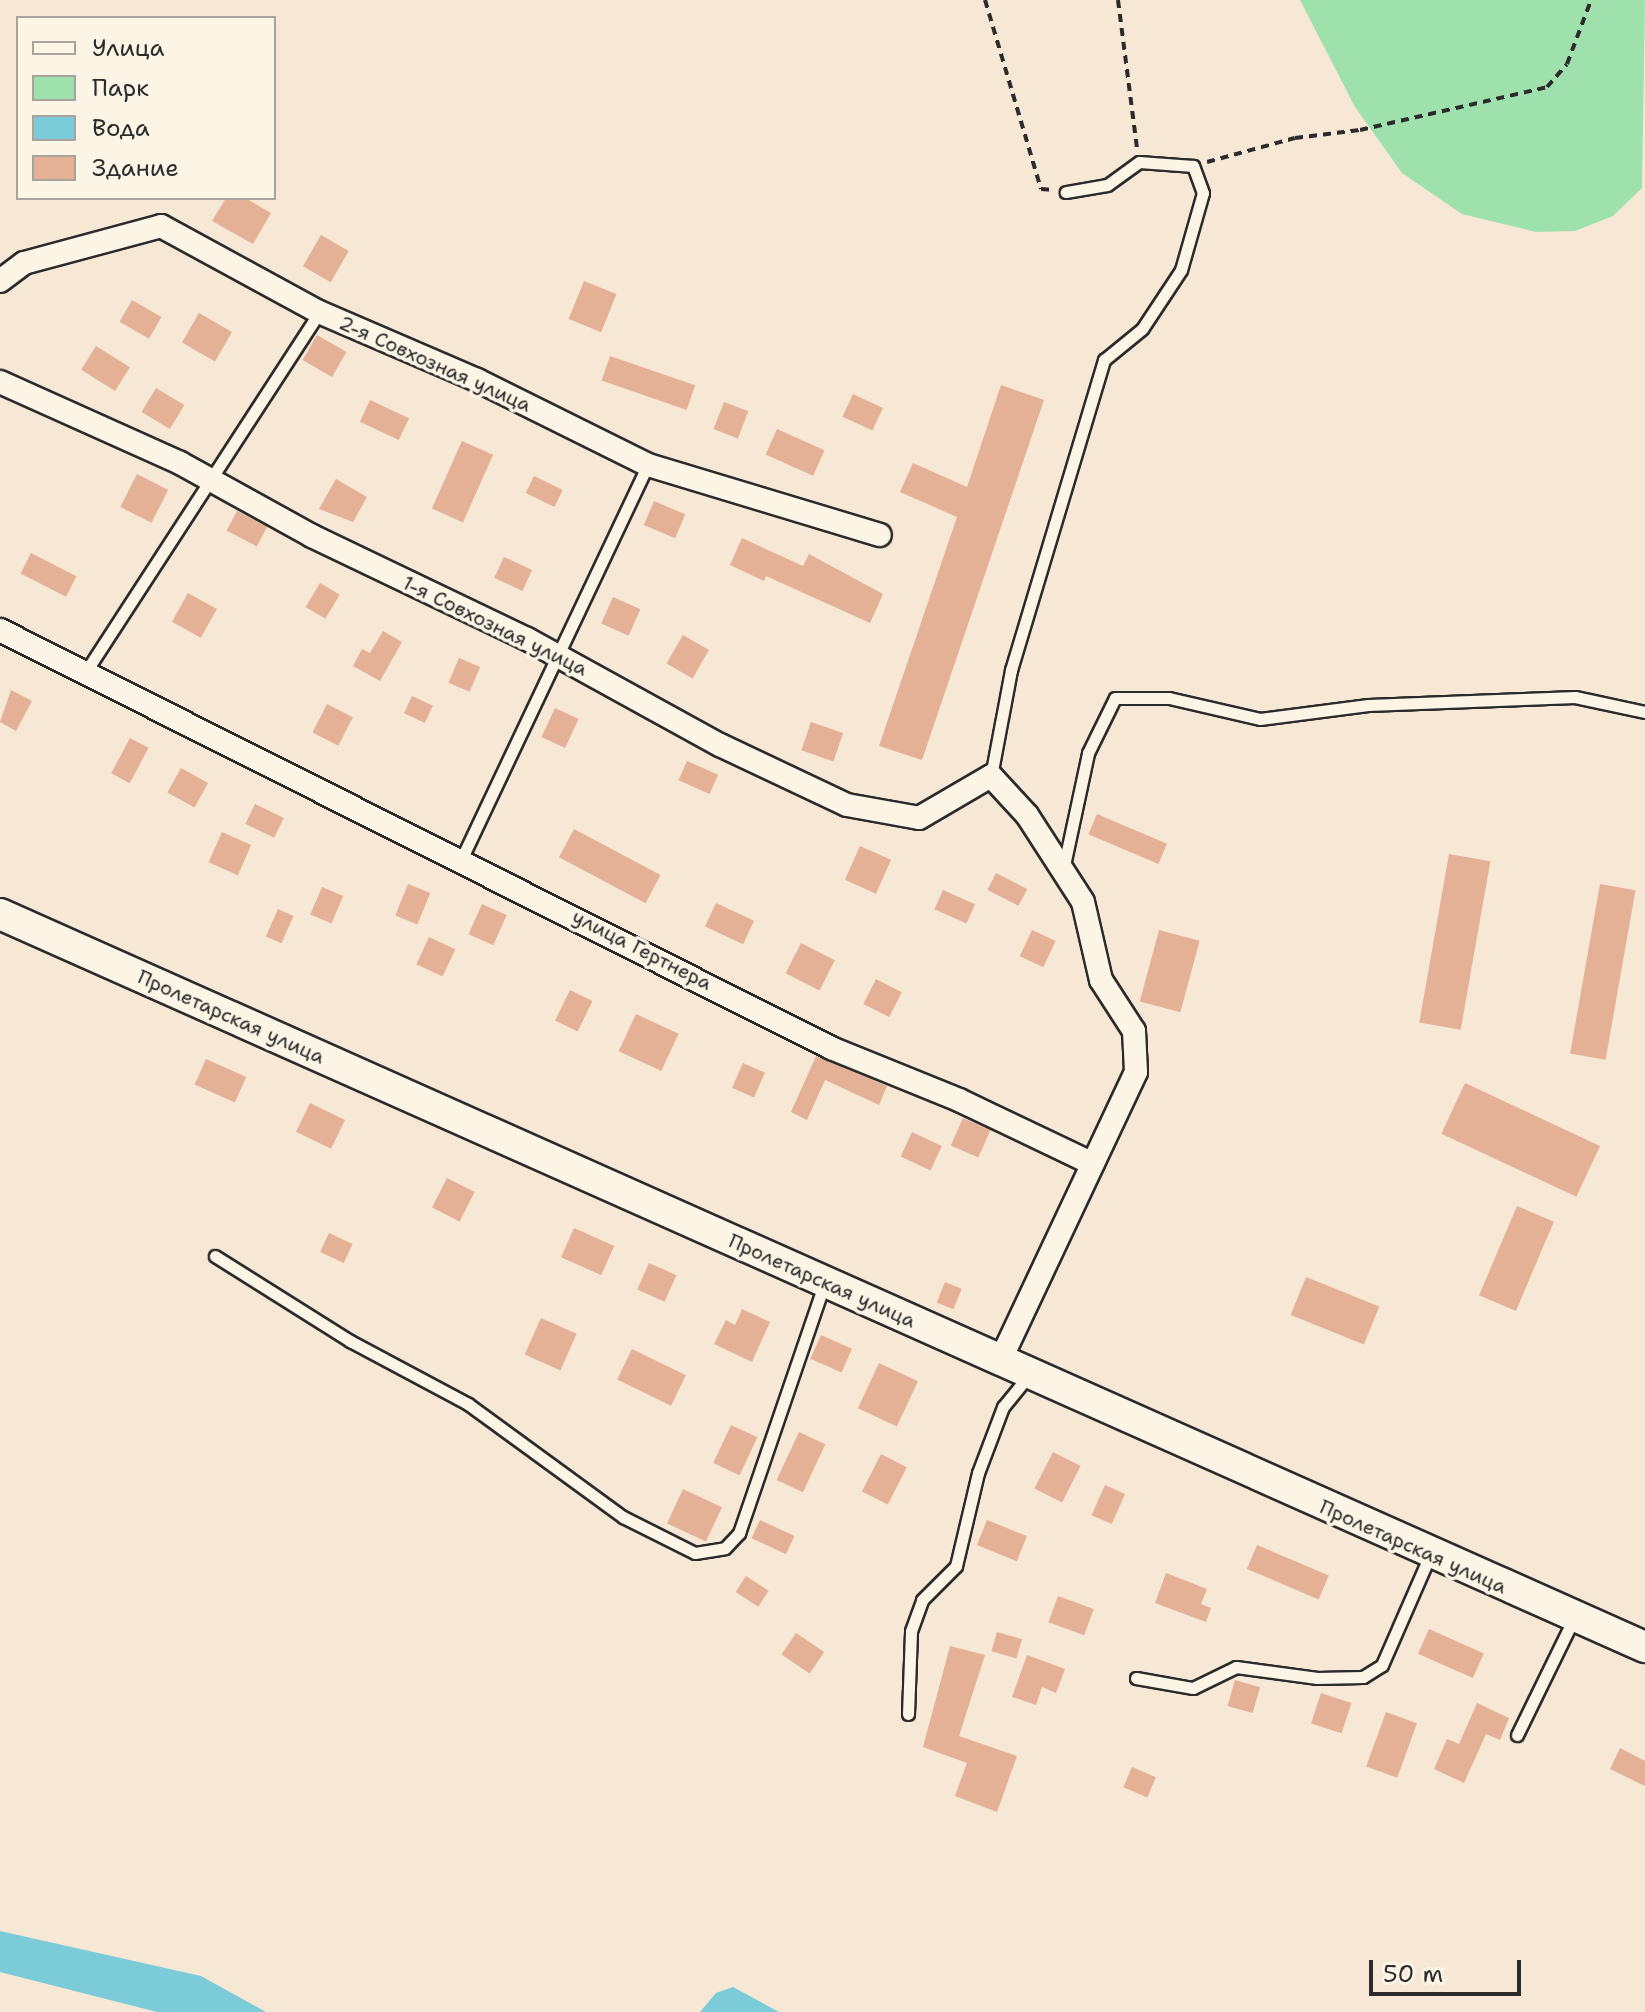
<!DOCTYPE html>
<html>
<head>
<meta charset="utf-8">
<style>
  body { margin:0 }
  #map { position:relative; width:1645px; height:2012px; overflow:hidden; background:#f7e7d5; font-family:"Shantell Sans",sans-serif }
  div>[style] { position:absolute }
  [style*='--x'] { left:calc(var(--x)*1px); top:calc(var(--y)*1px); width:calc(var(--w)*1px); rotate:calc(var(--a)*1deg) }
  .green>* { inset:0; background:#9fe1ac }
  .water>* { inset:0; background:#7ccbd9 }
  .building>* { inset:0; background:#e4b197; transform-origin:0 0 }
  .path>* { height:4px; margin-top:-2px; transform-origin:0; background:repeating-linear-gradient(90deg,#2b2b2b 0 8px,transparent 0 14px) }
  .roads { filter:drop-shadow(2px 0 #2b2b2b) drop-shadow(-2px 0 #2b2b2b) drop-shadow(0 2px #2b2b2b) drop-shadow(0 -2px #2b2b2b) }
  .lane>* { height:11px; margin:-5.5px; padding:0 5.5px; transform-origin:5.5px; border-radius:5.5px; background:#fcf5e5 }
  .street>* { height:22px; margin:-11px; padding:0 11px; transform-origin:11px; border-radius:11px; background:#fcf5e5 }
  .secondary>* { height:30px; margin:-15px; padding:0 15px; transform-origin:15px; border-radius:15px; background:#fcf5e5 }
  span { translate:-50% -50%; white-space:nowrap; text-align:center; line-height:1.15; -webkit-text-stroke:7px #fcf5e5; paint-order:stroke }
  .street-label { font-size:20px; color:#2b2b2b }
  .legend { position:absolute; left:16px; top:16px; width:260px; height:184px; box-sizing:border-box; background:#fcf5e5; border:2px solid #a8a49b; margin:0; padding:10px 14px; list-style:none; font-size:24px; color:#2b2b2b }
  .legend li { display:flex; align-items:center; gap:16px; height:40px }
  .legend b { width:40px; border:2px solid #a8a49b }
  .scale { position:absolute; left:1369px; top:1960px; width:152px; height:36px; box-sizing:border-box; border:4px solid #2b2b2b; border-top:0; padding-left:10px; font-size:24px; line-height:28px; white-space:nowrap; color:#2b2b2b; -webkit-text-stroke:6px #fcf5e5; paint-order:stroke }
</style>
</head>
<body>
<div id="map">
  <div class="green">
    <i style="clip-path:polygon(1300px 0,1645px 0,1642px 188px,1613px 216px,1575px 231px,1536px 232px,1462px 214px,1402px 173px,1355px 107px)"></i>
  </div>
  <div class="water">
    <i style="clip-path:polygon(0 1931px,201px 1976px,266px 2012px,157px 2012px,0 1972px)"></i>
    <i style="clip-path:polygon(733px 1987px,779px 2012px,700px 2012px,716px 1993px)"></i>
  </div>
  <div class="building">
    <i style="clip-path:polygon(226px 198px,245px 198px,271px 213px,253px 244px,212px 221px)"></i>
    <i style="left:321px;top:235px;width:32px;height:36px;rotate:30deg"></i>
    <i style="left:584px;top:281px;width:35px;height:41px;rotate:22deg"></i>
    <i style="left:132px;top:300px;width:34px;height:25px;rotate:30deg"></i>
    <i style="left:199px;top:313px;width:38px;height:34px;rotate:30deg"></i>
    <i style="left:317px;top:335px;width:34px;height:29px;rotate:30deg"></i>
    <i style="left:96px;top:346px;width:40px;height:28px;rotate:32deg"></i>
    <i style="left:610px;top:356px;width:90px;height:26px;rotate:19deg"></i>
    <i style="clip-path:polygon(1001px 385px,1044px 400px,922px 760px,879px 746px,957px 517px,900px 492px,913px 463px,967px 487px)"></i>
    <i style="left:156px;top:388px;width:33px;height:28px;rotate:31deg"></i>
    <i style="left:853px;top:394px;width:33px;height:25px;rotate:25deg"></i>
    <i style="left:370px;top:400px;width:43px;height:24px;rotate:25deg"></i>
    <i style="left:724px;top:402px;width:26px;height:29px;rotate:21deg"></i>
    <i style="left:777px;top:429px;width:52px;height:28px;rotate:24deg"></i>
    <i style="left:462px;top:441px;width:34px;height:74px;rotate:24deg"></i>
    <i style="left:137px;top:474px;width:35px;height:37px;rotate:27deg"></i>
    <i style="left:534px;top:476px;width:32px;height:19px;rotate:26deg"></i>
    <i style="clip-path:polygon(336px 479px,367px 497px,353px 522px,319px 509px)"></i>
    <i style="left:654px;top:501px;width:34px;height:26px;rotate:23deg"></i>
    <i style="left:237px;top:511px;width:34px;height:22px;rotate:28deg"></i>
    <i style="clip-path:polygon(742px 538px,803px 566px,809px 554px,883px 594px,870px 623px,766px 576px,764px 581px,730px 565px)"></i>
    <i style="left:31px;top:553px;width:51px;height:23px;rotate:27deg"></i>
    <i style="left:504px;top:557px;width:31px;height:23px;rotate:25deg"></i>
    <i style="left:320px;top:583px;width:23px;height:28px;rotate:31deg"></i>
    <i style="left:188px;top:593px;width:33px;height:33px;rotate:29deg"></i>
    <i style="left:613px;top:597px;width:30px;height:29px;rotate:24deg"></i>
    <i style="clip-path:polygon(383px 631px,402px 642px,380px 681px,353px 666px,362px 649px,370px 653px)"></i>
    <i style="left:683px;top:635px;width:30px;height:33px;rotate:30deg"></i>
    <i style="left:459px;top:658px;width:23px;height:27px;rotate:23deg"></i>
    <i style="clip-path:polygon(11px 690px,32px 701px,16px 731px,0 722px)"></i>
    <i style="left:412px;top:696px;width:23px;height:19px;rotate:25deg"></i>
    <i style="left:327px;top:704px;width:29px;height:32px;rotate:27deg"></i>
    <i style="left:555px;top:708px;width:26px;height:32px;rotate:25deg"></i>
    <i style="left:811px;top:722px;width:34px;height:30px;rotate:19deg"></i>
    <i style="left:130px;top:738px;width:21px;height:40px;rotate:28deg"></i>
    <i style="left:687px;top:761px;width:34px;height:21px;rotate:24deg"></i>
    <i style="left:181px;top:768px;width:31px;height:28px;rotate:29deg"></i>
    <i style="left:255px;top:804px;width:32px;height:22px;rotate:26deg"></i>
    <i style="left:1097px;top:814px;width:76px;height:22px;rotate:23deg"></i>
    <i style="left:574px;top:829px;width:98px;height:32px;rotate:28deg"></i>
    <i style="left:222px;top:832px;width:32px;height:33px;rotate:24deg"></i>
    <i style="left:860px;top:846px;width:34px;height:37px;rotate:24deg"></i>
    <i style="left:1449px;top:854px;width:42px;height:171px;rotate:10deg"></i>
    <i style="left:996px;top:873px;width:35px;height:19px;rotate:27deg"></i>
    <i style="left:408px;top:884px;width:24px;height:34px;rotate:22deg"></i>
    <i style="left:1600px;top:884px;width:36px;height:172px;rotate:10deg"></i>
    <i style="left:322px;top:887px;width:23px;height:30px;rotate:23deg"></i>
    <i style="left:943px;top:890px;width:35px;height:21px;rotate:24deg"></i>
    <i style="left:716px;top:903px;width:42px;height:26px;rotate:25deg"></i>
    <i style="left:482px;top:904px;width:27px;height:33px;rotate:24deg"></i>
    <i style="left:278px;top:909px;width:17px;height:30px;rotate:24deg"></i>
    <i style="left:1032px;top:930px;width:26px;height:29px;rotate:25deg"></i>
    <i style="left:1159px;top:930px;width:42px;height:74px;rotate:15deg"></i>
    <i style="left:429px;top:937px;width:29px;height:30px;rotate:25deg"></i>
    <i style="left:801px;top:943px;width:38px;height:34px;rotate:27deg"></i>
    <i style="left:876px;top:979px;width:29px;height:28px;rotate:27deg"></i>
    <i style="left:570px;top:990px;width:25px;height:34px;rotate:26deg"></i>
    <i style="left:636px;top:1014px;width:47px;height:41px;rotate:25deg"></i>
    <i style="clip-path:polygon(816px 1056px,887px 1086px,879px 1105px,825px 1080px,807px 1120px,791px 1112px)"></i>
    <i style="left:206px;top:1059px;width:44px;height:28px;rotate:24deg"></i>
    <i style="left:743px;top:1063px;width:24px;height:27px;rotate:24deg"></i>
    <i style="left:1465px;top:1083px;width:149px;height:56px;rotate:25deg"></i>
    <i style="left:310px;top:1103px;width:39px;height:32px;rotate:26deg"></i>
    <i style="left:963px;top:1118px;width:30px;height:30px;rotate:24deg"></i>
    <i style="left:912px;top:1132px;width:33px;height:27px;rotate:25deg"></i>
    <i style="left:447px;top:1178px;width:31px;height:33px;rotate:27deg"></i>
    <i style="left:1517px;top:1206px;width:40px;height:97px;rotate:23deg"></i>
    <i style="left:574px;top:1228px;width:44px;height:32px;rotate:24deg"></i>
    <i style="left:329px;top:1233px;width:26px;height:21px;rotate:25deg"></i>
    <i style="left:649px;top:1263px;width:30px;height:29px;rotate:24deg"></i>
    <i style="left:1306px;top:1277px;width:79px;height:41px;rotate:22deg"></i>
    <i style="left:945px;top:1282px;width:18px;height:22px;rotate:22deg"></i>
    <i style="clip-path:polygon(742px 1309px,770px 1322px,752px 1362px,714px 1344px,726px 1320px,735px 1325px)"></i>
    <i style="left:541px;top:1318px;width:39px;height:40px;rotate:24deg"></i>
    <i style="left:821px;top:1335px;width:34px;height:26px;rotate:24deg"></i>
    <i style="left:632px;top:1349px;width:60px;height:34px;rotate:26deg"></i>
    <i style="left:879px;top:1363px;width:43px;height:50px;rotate:25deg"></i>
    <i style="left:731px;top:1425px;width:29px;height:42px;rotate:25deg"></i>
    <i style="left:799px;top:1432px;width:29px;height:53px;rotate:25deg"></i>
    <i style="left:1053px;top:1452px;width:31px;height:41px;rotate:27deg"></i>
    <i style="left:881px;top:1454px;width:29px;height:42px;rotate:27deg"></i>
    <i style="left:1105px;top:1485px;width:22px;height:33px;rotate:24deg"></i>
    <i style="left:683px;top:1489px;width:43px;height:38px;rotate:25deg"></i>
    <i style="left:760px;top:1520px;width:38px;height:20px;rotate:25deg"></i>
    <i style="left:987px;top:1520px;width:43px;height:27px;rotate:22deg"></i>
    <i style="left:1257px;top:1545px;width:78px;height:26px;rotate:23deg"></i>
    <i style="clip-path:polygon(1166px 1573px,1207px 1589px,1201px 1604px,1211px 1608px,1206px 1622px,1155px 1603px)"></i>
    <i style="left:746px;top:1576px;width:27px;height:19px;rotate:33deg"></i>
    <i style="left:1058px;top:1596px;width:38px;height:28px;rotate:20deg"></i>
    <i style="left:1429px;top:1629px;width:60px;height:27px;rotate:24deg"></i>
    <i style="left:997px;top:1632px;width:26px;height:20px;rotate:16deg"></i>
    <i style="left:796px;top:1633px;width:34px;height:26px;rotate:34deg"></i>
    <i style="clip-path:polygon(950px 1646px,985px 1655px,959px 1736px,1017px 1756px,997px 1812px,955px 1796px,967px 1763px,923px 1747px)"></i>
    <i style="clip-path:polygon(1027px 1655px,1065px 1669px,1056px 1693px,1042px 1687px,1036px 1705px,1012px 1697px)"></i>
    <i style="left:1235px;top:1680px;width:26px;height:27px;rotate:16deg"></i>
    <i style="left:1321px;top:1693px;width:32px;height:32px;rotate:18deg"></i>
    <i style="clip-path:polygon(1477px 1703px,1509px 1718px,1500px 1740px,1486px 1734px,1464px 1783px,1434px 1769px,1447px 1739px,1459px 1744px)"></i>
    <i style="left:1386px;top:1712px;width:33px;height:58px;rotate:20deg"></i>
    <i style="clip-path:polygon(1620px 1748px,1645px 1761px,1645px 1786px,1610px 1769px)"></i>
    <i style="left:1132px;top:1767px;width:26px;height:22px;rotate:23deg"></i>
  </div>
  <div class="path">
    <i style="--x:985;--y:0;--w:197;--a:73.5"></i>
    <i style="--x:1041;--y:189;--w:13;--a:4"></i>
    <i style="--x:1118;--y:0;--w:149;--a:82.7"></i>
    <i style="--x:1207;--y:162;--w:91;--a:-15.3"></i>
    <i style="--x:1295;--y:138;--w:65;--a:-7"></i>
    <i style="--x:1360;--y:130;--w:192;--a:-12.9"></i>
    <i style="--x:1547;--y:87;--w:30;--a:-49"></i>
    <i style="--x:1567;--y:64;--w:68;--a:-69.4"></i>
  </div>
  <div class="roads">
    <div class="lane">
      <i style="--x:85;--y:673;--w:430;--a:-57"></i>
      <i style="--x:991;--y:776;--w:108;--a:-79.3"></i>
      <i style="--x:1011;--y:670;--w:324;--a:-73.3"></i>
      <i style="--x:1104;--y:360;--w:49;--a:-39.2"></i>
      <i style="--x:1142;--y:329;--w:71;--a:-56.5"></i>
      <i style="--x:1181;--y:270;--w:80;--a:-74.1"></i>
      <i style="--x:1203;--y:193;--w:29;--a:-110"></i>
      <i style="--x:1193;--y:166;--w:54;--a:-175.8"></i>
      <i style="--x:1139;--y:162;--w:39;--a:144"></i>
      <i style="--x:1107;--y:185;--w:42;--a:170.3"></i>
      <i style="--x:461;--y:860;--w:437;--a:-64.7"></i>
      <i style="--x:1063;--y:870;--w:120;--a:-77.9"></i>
      <i style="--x:1088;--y:753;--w:61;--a:-63.9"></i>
      <i style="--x:1115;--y:698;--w:54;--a:0"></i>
      <i style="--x:1169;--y:698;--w:93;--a:13"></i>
      <i style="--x:1260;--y:719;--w:109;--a:-7.4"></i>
      <i style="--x:1368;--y:705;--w:207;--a:-2.2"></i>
      <i style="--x:1575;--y:697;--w:72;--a:12.1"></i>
      <i style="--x:215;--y:1256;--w:160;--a:32.2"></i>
      <i style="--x:350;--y:1341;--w:134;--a:28.1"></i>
      <i style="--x:468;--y:1404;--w:192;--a:36.1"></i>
      <i style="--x:623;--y:1517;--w:80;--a:26.6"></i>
      <i style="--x:695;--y:1553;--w:30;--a:-9"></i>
      <i style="--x:725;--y:1548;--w:21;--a:-47"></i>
      <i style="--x:739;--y:1533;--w:265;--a:-71.1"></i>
      <i style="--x:1136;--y:1678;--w:58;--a:10"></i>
      <i style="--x:1193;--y:1688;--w:48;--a:-26"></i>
      <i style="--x:1236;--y:1667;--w:82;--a:7.7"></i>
      <i style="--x:1317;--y:1678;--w:46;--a:-1.2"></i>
      <i style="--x:1363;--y:1677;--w:22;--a:-32"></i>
      <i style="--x:1382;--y:1665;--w:120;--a:-66.4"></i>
      <i style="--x:908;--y:1714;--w:83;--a:-87.9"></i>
      <i style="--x:911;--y:1631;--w:33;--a:-70"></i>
      <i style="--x:922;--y:1600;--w:48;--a:-45"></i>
      <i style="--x:956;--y:1566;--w:96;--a:-76.7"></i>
      <i style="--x:978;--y:1473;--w:71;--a:-69.3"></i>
      <i style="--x:1003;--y:1407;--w:41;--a:-50.9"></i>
      <i style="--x:1517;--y:1735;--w:130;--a:-64"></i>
    </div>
    <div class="street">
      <i style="--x:0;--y:281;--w:30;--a:-37"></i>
      <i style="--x:24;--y:263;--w:142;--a:-15.1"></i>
      <i style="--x:161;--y:226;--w:180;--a:28.6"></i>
      <i style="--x:319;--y:312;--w:172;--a:23.3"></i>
      <i style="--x:477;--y:380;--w:191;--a:26.4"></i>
      <i style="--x:648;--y:465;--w:242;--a:16.8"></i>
      <i style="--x:0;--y:382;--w:197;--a:24.2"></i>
      <i style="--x:180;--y:463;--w:151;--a:28.9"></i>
      <i style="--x:312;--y:536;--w:238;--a:25.6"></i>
      <i style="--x:527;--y:639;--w:220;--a:28.8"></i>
      <i style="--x:720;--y:745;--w:140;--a:25.3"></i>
      <i style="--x:847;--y:805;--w:73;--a:10.2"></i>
      <i style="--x:919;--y:818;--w:83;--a:-30.3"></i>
      <i style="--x:991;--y:776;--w:53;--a:47.3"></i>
      <i style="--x:1027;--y:815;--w:103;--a:57.2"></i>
      <i style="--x:1083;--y:902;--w:80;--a:77"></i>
      <i style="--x:1101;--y:980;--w:61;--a:57.1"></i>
      <i style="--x:1134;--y:1031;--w:41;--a:87.2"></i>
      <i style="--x:1136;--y:1072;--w:319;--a:115.2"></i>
      <i style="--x:0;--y:630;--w:930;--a:26.7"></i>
      <i style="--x:831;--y:1048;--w:138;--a:22.1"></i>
      <i style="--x:959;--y:1100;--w:148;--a:25.5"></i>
    </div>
    <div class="secondary">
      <i style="--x:0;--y:914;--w:1801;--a:24.02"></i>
    </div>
  </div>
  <div class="street-label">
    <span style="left:435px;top:364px;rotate:24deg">2-я Совхозная улица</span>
    <span style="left:495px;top:626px;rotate:26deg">1-я Совхозная улица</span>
    <span style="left:642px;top:950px;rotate:27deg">улица Гертнера</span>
    <span style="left:231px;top:1017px;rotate:24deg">Пролетарская улица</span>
    <span style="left:822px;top:1281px;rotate:24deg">Пролетарская улица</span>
    <span style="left:1413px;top:1547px;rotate:24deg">Пролетарская улица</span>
  </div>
  <ul class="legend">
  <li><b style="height:10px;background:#fcf5e5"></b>Улица</li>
  <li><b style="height:22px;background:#9fe1ac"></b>Парк</li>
  <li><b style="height:22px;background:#7ccbd9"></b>Вода</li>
  <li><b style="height:22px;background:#e4b197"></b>Здание</li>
  </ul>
  <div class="scale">50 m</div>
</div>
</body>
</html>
